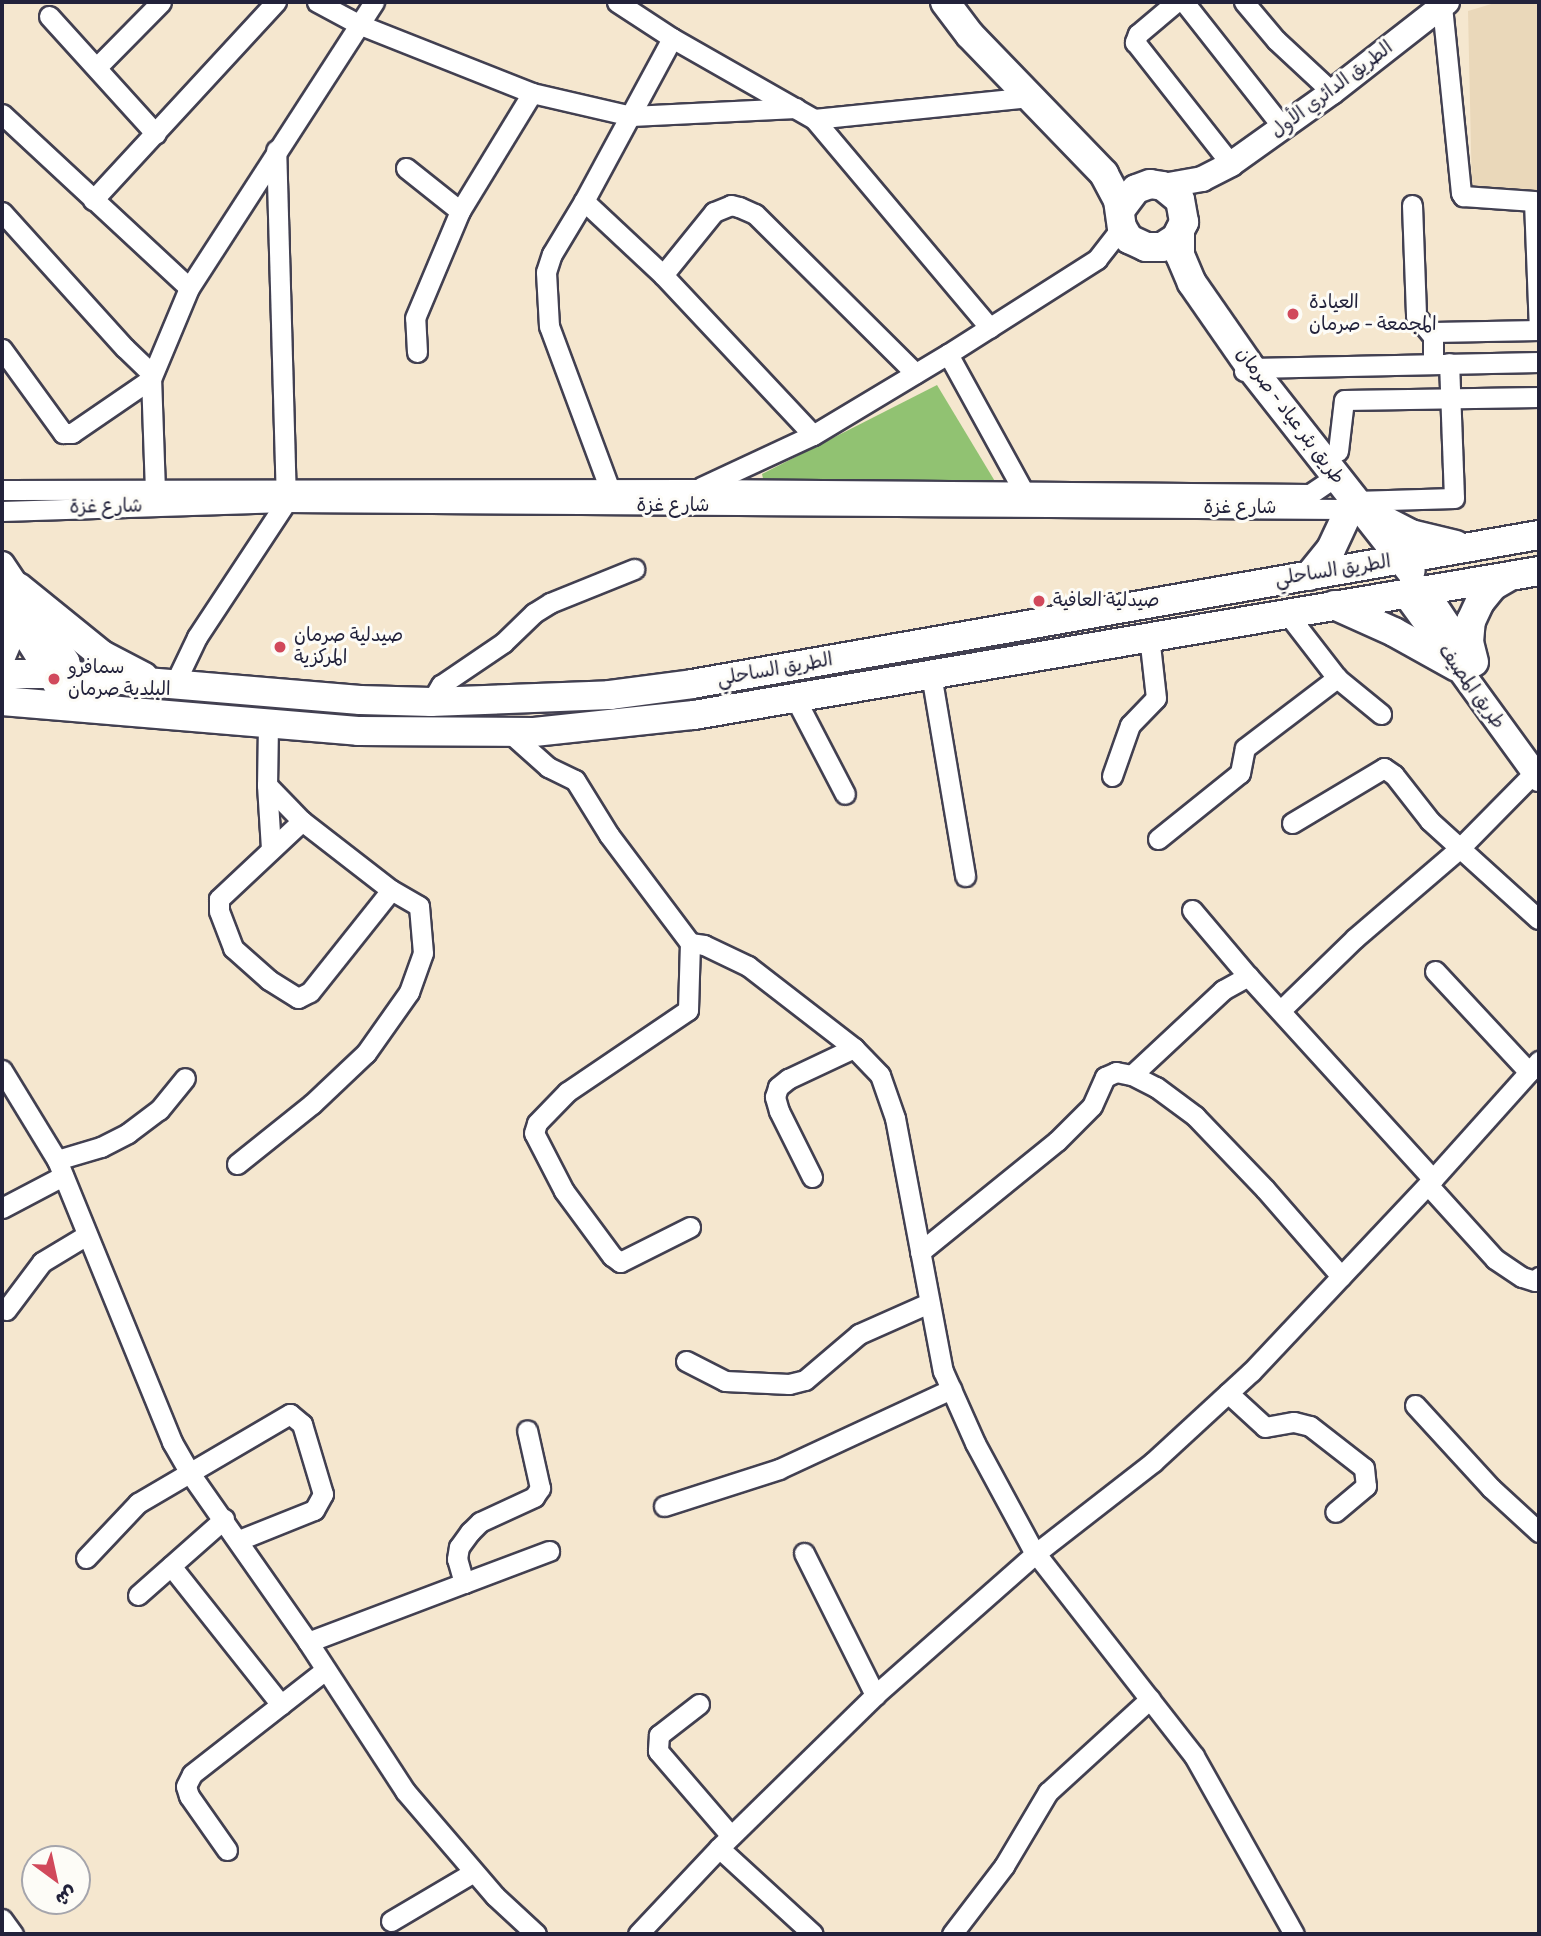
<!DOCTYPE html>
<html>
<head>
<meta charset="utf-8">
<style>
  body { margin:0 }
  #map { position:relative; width:1541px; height:1936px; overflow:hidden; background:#f5e7cf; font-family:Pangolin,"Playpen Sans Arabic",sans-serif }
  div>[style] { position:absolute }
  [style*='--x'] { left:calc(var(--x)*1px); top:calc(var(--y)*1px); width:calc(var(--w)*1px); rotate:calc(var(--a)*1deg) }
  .built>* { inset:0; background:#ead8ba }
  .green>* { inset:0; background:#91c272 }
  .roads { filter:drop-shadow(2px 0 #424051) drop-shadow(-2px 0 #424051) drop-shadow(0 2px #424051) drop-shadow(0 -2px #424051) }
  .minor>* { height:19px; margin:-9.5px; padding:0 9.5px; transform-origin:9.5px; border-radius:9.5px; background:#fff }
  .major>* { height:24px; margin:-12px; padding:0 12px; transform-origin:12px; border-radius:12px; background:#fff }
  .highway>* { height:28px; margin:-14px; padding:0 14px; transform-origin:14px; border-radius:14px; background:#fff }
  .dots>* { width:19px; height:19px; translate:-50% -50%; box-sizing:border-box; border:4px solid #fdfcf7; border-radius:50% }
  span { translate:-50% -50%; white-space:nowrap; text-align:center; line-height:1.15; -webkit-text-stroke:6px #fdfcf7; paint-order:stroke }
  .street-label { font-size:19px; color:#22223b }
  .poi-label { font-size:19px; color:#22223b }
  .left { translate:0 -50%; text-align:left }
  .frame { position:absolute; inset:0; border:4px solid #22223b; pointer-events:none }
  .north { position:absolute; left:21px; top:1845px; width:70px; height:70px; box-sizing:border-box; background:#fdfcf7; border:2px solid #a5a5ac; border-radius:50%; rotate:147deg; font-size:19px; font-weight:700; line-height:28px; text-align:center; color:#22223b }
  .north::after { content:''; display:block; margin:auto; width:24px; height:32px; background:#d1495b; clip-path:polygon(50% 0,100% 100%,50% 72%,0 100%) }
</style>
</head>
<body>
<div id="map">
  <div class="built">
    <i style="clip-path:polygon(1498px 2px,1539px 2px,1539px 220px,1538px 197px,1472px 194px,1468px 11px)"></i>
  </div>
  <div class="green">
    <i style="clip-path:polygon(937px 385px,999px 488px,765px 487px,762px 474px)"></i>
  </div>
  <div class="roads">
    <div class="minor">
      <i style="--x:317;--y:2;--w:47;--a:28.2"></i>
      <i style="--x:358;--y:24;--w:187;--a:21.6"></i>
      <i style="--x:532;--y:93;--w:102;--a:13.1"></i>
      <i style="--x:631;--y:116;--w:165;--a:-2.8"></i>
      <i style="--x:617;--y:2;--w:66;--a:33.2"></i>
      <i style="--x:672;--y:38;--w:163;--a:29.7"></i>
      <i style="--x:814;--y:119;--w:273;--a:49.9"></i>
      <i style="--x:1176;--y:2;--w:50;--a:139.9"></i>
      <i style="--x:1138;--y:34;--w:9;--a:111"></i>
      <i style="--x:1135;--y:42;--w:155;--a:51.8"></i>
      <i style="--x:1184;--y:2;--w:160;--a:51.8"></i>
      <i style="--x:1244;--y:2;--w:50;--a:49.9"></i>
      <i style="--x:1276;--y:40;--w:76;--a:42.9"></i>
      <i style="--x:1438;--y:2;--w:6;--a:45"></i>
      <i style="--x:1442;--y:6;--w:188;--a:84.2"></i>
      <i style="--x:1461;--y:193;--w:4;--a:56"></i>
      <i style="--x:1463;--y:196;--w:71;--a:4"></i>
      <i style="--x:1534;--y:201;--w:129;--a:87.8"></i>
      <i style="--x:49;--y:16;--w:159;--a:47.8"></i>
      <i style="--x:97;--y:67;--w:91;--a:-45.4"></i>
      <i style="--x:2;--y:114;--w:255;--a:42.9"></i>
      <i style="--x:814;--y:119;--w:219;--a:-5.8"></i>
      <i style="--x:406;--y:168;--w:69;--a:38.5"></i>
      <i style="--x:93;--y:200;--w:270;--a:-47.3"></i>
      <i style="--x:584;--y:201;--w:108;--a:43.1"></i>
      <i style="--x:663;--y:275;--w:219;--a:46.8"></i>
      <i style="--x:1412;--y:205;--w:111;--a:87.9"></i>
      <i style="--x:1416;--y:316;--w:23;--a:50"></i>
      <i style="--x:2;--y:212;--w:183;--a:47.9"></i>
      <i style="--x:125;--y:348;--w:37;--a:44"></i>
      <i style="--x:663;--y:275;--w:81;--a:-51"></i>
      <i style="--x:714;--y:212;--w:18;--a:-22"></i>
      <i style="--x:731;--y:205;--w:8;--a:14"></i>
      <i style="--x:739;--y:207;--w:17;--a:24"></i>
      <i style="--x:755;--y:214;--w:226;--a:44.8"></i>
      <i style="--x:2;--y:349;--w:104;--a:54"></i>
      <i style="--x:63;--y:433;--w:9;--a:0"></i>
      <i style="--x:72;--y:433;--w:96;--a:-34.4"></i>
      <i style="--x:417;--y:352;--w:34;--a:-93"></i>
      <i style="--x:415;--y:318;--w:116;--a:-67.2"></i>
      <i style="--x:460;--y:211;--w:138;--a:-58.6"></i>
      <i style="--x:948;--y:354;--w:158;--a:61.2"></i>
      <i style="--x:1433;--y:364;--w:32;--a:-90"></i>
      <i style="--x:1433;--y:332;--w:106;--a:-1.1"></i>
      <i style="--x:1244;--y:371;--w:8;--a:-23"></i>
      <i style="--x:1251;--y:368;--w:288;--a:-1.2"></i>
      <i style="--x:1338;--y:451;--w:51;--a:-83.3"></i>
      <i style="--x:1344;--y:400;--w:195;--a:-0.9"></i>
      <i style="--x:701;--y:487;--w:123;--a:-24.9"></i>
      <i style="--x:813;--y:435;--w:157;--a:-31"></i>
      <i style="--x:948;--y:354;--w:177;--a:-32.5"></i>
      <i style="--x:1097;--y:259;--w:41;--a:-52"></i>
      <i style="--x:2;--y:490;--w:694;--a:-0.08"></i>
      <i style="--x:696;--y:489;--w:614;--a:0.47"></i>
      <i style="--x:1310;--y:494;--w:18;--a:-34"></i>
      <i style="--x:610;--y:490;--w:175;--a:-110.4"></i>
      <i style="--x:549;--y:326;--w:54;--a:-93.2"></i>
      <i style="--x:546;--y:272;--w:19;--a:-72"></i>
      <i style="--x:552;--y:254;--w:62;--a:-58.9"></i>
      <i style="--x:584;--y:201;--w:185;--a:-61.6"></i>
      <i style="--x:155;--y:491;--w:112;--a:-92"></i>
      <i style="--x:151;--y:379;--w:99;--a:-67.3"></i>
      <i style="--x:189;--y:288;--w:341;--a:-57.1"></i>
      <i style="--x:1355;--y:501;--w:99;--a:-1.7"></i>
      <i style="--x:1454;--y:498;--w:135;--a:-92.1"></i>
      <i style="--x:2;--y:511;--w:284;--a:-1.8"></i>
      <i style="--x:286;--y:502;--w:1058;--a:0.38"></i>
      <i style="--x:1286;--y:612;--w:83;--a:52.3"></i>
      <i style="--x:1337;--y:678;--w:57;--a:39.3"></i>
      <i style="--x:931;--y:674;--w:205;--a:80.4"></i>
      <i style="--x:175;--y:683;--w:51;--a:-64.4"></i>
      <i style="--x:197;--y:637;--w:162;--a:-56.6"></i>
      <i style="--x:286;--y:502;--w:352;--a:-91.6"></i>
      <i style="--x:795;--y:698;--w:108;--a:62.5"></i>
      <i style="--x:431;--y:702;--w:20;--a:-60"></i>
      <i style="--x:441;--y:685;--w:75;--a:-34.1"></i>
      <i style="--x:503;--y:643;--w:43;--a:-44.1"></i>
      <i style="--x:534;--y:613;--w:19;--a:-32"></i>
      <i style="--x:550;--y:603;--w:91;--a:-22"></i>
      <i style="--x:268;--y:724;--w:61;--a:90.9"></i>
      <i style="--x:267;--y:785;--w:63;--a:86.4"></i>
      <i style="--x:511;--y:734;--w:50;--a:41.7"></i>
      <i style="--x:548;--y:767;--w:30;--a:26"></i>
      <i style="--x:575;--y:780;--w:65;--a:58.3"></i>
      <i style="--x:609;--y:835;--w:135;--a:53.1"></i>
      <i style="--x:690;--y:943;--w:14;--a:8"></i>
      <i style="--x:704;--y:945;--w:49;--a:25.5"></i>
      <i style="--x:748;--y:966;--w:134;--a:37.7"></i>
      <i style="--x:854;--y:1048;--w:37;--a:46"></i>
      <i style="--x:880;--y:1075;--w:46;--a:70.8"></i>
      <i style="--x:895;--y:1118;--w:258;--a:79.3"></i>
      <i style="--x:943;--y:1371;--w:79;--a:66"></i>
      <i style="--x:975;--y:1443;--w:126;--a:61.6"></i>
      <i style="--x:1112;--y:776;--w:54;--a:-70.6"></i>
      <i style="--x:1130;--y:725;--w:37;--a:-46"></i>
      <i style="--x:1156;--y:698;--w:62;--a:-96.4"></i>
      <i style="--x:302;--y:821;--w:114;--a:136.8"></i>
      <i style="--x:219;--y:899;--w:12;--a:90"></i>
      <i style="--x:219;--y:911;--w:40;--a:69"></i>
      <i style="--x:233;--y:948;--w:48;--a:41.6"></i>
      <i style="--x:269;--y:980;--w:34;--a:32"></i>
      <i style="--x:298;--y:998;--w:13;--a:-27"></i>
      <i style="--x:310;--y:992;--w:130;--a:-51.5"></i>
      <i style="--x:1292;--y:823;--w:107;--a:-30.9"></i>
      <i style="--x:1384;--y:768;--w:12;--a:35"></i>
      <i style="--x:1394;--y:775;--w:58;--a:52"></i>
      <i style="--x:1430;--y:821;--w:146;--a:42.2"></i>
      <i style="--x:1158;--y:839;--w:105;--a:-38.8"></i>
      <i style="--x:1240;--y:773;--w:25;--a:-79"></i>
      <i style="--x:1245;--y:748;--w:116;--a:-37.3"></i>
      <i style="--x:1192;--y:910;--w:87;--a:49.7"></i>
      <i style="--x:1435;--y:971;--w:138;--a:47.1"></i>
      <i style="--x:1281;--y:1010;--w:103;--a:-44.2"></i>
      <i style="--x:1355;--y:938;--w:138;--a:-40.6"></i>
      <i style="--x:1460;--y:848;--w:104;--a:-45.4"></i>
      <i style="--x:2;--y:1070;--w:105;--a:58.6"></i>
      <i style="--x:57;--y:1160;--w:305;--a:67.8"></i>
      <i style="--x:172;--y:1442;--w:34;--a:60"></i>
      <i style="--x:189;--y:1472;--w:208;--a:55"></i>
      <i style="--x:308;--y:1642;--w:178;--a:56.9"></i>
      <i style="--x:405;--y:1791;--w:138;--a:49.4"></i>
      <i style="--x:495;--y:1896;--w:56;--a:42.8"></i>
      <i style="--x:1132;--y:1075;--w:125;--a:-43"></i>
      <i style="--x:1223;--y:990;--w:29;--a:-29"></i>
      <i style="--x:1248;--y:976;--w:275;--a:47.7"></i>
      <i style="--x:57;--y:1160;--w:46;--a:-16.5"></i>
      <i style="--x:101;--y:1147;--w:30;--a:-27"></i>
      <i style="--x:128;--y:1133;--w:39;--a:-37"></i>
      <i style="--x:159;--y:1110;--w:41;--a:-50.9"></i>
      <i style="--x:237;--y:1164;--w:96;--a:-38.7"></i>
      <i style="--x:312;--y:1104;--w:74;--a:-43.4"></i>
      <i style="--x:366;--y:1053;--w:75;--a:-54.8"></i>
      <i style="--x:409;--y:992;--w:41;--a:-70.3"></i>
      <i style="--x:423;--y:953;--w:47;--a:-94.9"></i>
      <i style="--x:419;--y:906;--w:32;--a:-150"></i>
      <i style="--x:391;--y:890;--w:113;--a:-142.2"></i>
      <i style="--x:302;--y:821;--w:50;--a:-134.2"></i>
      <i style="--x:812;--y:1177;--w:74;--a:-116.6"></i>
      <i style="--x:779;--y:1111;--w:15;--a:-106"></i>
      <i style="--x:775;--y:1097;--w:10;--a:-73"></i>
      <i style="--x:778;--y:1087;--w:13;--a:-39"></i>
      <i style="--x:788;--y:1079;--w:73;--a:-25.2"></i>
      <i style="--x:1428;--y:1185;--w:100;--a:47.8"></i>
      <i style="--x:1495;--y:1259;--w:32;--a:34"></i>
      <i style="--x:1522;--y:1277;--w:14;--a:17"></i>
      <i style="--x:1535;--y:1281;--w:6;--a:-45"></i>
      <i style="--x:2;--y:1208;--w:69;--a:-27.7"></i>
      <i style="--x:690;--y:1227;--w:78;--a:153.4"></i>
      <i style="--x:620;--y:1262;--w:10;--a:-143"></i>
      <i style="--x:612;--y:1256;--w:81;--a:-126.4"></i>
      <i style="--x:564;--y:1191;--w:65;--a:-117.3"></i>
      <i style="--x:534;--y:1133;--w:10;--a:-73"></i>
      <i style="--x:537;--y:1123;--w:43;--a:-45.9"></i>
      <i style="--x:567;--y:1092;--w:146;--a:-34.1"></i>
      <i style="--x:688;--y:1010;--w:67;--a:-88.3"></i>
      <i style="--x:920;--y:1252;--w:176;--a:-39"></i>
      <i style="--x:1057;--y:1141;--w:49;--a:-45"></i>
      <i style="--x:1092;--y:1106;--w:32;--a:-66"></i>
      <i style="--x:1105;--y:1077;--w:12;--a:-24"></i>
      <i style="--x:1116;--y:1072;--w:16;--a:11"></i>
      <i style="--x:1132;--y:1075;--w:27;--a:27"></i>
      <i style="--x:1156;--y:1087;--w:49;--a:36.6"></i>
      <i style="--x:1195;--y:1116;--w:101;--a:46.2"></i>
      <i style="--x:1265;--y:1189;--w:116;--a:48.9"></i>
      <i style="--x:6;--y:1310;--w:60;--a:-53.1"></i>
      <i style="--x:42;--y:1262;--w:52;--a:-31"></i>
      <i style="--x:686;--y:1361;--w:44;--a:27.1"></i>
      <i style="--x:725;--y:1381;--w:64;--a:2.7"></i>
      <i style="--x:789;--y:1384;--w:16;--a:-14"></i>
      <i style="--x:805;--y:1380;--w:71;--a:-40.4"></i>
      <i style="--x:859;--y:1334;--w:77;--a:-23.9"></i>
      <i style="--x:1228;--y:1393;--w:50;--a:42.6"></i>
      <i style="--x:1265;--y:1427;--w:29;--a:-10"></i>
      <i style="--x:1294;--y:1422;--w:16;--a:14"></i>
      <i style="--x:1310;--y:1426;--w:68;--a:37.9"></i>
      <i style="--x:1364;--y:1468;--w:18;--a:84"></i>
      <i style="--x:1366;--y:1486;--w:40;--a:140"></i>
      <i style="--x:1415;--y:1405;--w:113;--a:47.5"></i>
      <i style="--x:1491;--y:1488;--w:65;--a:42.5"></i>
      <i style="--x:664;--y:1506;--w:121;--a:-17.8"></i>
      <i style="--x:779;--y:1469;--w:190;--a:-24.9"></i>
      <i style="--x:804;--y:1553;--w:159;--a:63.4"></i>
      <i style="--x:1037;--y:1555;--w:255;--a:52"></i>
      <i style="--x:1194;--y:1756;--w:204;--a:60.7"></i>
      <i style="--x:86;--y:1558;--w:76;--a:-46.6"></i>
      <i style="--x:138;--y:1503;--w:176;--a:-30.4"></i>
      <i style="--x:290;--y:1414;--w:16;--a:40"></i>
      <i style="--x:302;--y:1424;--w:73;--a:73.3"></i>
      <i style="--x:323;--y:1494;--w:18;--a:119"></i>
      <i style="--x:314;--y:1510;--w:81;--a:158.2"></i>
      <i style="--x:171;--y:1566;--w:177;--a:51.6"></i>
      <i style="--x:464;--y:1583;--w:91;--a:-20.6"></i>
      <i style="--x:138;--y:1595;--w:115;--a:-41.5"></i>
      <i style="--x:308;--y:1642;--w:167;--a:-20.7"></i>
      <i style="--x:464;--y:1583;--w:25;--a:-106"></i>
      <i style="--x:457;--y:1559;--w:12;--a:-81"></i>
      <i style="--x:459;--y:1547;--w:19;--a:-54"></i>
      <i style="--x:470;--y:1532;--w:14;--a:-45"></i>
      <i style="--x:480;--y:1522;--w:60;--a:-24.8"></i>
      <i style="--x:534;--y:1497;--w:11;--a:-56"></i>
      <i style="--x:540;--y:1488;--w:59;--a:-102.6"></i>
      <i style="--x:699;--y:1704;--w:51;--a:142.2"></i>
      <i style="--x:659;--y:1735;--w:16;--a:94"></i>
      <i style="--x:658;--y:1751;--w:112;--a:49.3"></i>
      <i style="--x:719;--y:1848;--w:127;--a:42.5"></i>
      <i style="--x:227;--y:1850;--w:66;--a:-125.1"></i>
      <i style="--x:189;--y:1796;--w:10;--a:-107"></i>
      <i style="--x:186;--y:1786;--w:13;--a:-63"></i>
      <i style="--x:192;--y:1774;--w:167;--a:-38"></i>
      <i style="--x:2;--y:1919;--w:19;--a:54"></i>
      <i style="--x:391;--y:1921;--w:96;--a:-30.6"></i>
      <i style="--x:638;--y:1934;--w:118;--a:-46.7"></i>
      <i style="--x:719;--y:1848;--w:219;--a:-44.4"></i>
      <i style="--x:875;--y:1695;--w:213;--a:-41.4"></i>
      <i style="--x:1035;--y:1554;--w:150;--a:-37.9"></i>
      <i style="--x:1153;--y:1462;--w:133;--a:-42.6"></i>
      <i style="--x:1251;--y:1372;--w:265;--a:-46.7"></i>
      <i style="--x:1433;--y:1179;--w:159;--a:-48.1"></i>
      <i style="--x:952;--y:1934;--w:86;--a:-52.6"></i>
      <i style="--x:1004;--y:1866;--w:86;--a:-59.3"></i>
      <i style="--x:1048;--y:1792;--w:138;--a:-42.4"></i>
    </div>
    <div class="major">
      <i style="--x:1163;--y:186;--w:40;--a:-10"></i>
      <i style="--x:1202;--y:179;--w:33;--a:-27"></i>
      <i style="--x:1231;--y:164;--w:124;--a:-35.5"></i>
      <i style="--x:1332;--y:92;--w:146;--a:-38"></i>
      <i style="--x:2;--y:564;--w:117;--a:56.2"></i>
      <i style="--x:67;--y:661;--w:17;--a:73"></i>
      <i style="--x:72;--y:677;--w:28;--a:96"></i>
      <i style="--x:1425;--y:590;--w:87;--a:56.3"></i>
      <i style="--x:1404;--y:593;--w:230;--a:54"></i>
      <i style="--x:2;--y:599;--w:104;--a:58"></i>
    </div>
    <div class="highway">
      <i style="--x:945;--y:2;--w:41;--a:52.9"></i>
      <i style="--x:970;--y:35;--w:193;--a:46"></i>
      <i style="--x:1104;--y:174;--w:30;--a:62"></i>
      <i style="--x:1118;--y:200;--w:27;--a:82"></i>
      <i style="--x:1122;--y:227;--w:14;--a:60"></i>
      <i style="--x:1129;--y:239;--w:19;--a:25"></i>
      <i style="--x:1146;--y:247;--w:16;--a:0"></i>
      <i style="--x:1162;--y:247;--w:17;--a:-33"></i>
      <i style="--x:1176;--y:238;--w:18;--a:-63"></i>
      <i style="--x:1184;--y:222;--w:22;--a:-100"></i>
      <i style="--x:1180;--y:200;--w:22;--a:-141"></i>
      <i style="--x:1163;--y:186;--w:13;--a:-171"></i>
      <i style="--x:1150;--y:184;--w:15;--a:160"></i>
      <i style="--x:1136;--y:189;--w:25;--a:127"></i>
      <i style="--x:1180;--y:231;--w:24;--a:90"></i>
      <i style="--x:1180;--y:255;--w:30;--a:67"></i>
      <i style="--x:1192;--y:283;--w:103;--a:55.2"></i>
      <i style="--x:1251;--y:368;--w:258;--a:51.8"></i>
      <i style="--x:1374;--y:515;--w:42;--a:27.2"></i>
      <i style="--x:1411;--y:534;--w:46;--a:13.7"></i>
      <i style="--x:1309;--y:576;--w:35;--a:-51"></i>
      <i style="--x:1331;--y:549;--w:38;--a:-65"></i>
      <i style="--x:18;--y:587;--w:108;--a:39"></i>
      <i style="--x:102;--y:655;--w:47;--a:27.6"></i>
      <i style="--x:1334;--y:605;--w:66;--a:24.2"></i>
      <i style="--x:1394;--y:632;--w:72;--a:29.1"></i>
      <i style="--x:2;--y:654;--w:26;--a:-67"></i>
      <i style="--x:12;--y:630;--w:15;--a:-90"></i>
      <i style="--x:1474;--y:662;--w:21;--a:-104"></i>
      <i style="--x:1469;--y:642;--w:21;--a:-85"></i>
      <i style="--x:1471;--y:621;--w:21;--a:-65"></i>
      <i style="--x:1480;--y:602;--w:21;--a:-51"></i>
      <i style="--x:1493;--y:586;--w:20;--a:-30"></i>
      <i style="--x:2;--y:674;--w:49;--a:0"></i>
      <i style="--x:51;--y:674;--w:310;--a:4.8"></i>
      <i style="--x:360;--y:700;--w:71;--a:1.6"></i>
      <i style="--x:431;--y:702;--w:179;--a:-2.2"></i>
      <i style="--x:610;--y:695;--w:83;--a:-7.6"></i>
      <i style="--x:692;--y:684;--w:860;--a:-9.98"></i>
      <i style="--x:2;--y:701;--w:357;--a:4.8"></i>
      <i style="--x:358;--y:731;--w:176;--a:0.3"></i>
      <i style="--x:534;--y:732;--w:161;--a:-6.1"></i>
      <i style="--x:694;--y:715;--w:857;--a:-9.67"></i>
    </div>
  </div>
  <div class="dots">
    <i style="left:1293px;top:314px;background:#d1495b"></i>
    <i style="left:1039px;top:601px;background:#d1495b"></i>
    <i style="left:280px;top:647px;background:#d1495b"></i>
    <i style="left:54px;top:679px;background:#d1495b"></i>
  </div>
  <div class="street-label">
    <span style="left:1332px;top:90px;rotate:-37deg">الطريق الدائري الأول</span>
    <span style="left:1290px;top:416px;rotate:53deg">طريق بئر عياد - صرمان</span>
    <span style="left:673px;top:506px">شارع غزة</span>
    <span style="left:106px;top:507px;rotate:-1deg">شارع غزة</span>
    <span style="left:1240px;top:508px">شارع غزة</span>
    <span style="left:1333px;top:571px;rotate:-9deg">الطريق الساحلي</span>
    <span style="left:775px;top:670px;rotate:-10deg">الطريق الساحلي</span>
    <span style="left:1471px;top:687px;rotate:54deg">طريق المصيف</span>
  </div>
  <div class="poi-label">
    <span class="left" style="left:1309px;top:314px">العيادة<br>المجمعة - صرمان</span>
    <span class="left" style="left:1053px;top:601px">صيدلية العافية</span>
    <span class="left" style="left:294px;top:647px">صيدلية صرمان<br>المركزية</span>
    <span class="left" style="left:68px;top:679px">سمافرو<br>البلدية صرمان</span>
  </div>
  <div class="frame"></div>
  <div class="north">ش</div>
</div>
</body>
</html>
